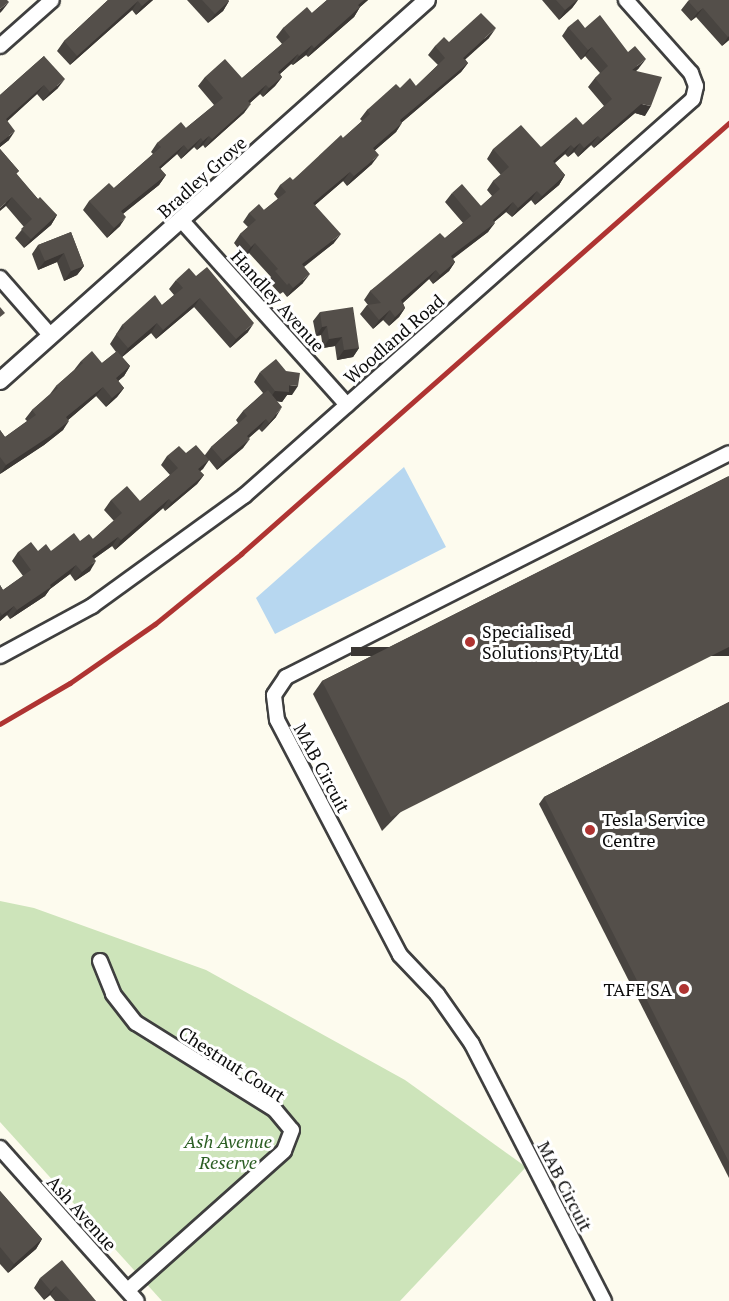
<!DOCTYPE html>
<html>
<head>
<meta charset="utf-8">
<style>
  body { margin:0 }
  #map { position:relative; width:729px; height:1301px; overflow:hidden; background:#fdfbee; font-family:"PT Serif",serif }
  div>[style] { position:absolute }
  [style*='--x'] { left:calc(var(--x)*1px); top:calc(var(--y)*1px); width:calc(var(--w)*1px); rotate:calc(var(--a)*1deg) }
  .green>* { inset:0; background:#cde4ba }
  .water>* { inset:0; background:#b7d7f0 }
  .roads { filter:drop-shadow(2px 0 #3f3f3f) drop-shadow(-2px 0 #3f3f3f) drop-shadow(0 2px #3f3f3f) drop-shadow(0 -2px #3f3f3f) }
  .minor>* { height:14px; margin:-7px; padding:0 7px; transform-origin:7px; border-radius:7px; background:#fff }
  .tertiary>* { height:16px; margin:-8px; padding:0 8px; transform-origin:8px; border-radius:8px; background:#fff }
  .rail>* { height:4.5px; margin:-2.25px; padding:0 2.25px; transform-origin:2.25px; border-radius:2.25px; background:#af3432 }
  .wall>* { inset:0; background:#484440 }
  .shaded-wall>* { inset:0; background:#3b3734; transform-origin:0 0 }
  .building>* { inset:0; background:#544f4a }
  .dots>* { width:16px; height:16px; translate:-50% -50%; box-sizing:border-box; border:3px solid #fff; border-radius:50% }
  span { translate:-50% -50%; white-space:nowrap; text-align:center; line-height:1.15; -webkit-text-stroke:6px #fff; paint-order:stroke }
  .street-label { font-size:18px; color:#0c0c0c }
  .poi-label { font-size:18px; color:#0c0c0c }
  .left { translate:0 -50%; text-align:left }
  .right { translate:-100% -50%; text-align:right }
  .park-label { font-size:18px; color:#2b5e23; font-style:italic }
</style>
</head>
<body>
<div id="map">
  <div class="green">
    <i style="clip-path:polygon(0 901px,34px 908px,206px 970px,405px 1080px,526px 1167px,400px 1301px,162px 1301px,0 1122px)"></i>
  </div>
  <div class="water">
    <i style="clip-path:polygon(404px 467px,446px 547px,275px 634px,256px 598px)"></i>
  </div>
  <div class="roads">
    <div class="minor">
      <i style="--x:0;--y:46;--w:69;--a:-41.5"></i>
      <i style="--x:182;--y:221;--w:247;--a:48.1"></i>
      <i style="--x:0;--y:278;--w:77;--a:48.7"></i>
      <i style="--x:0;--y:656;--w:105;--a:-28.5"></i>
      <i style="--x:92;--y:606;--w:188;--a:-35.9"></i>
      <i style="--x:244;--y:496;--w:599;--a:-41.48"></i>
      <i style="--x:693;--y:99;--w:13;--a:-77"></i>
      <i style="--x:696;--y:86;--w:14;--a:-111"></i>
      <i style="--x:691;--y:73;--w:98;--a:-131.7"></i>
      <i style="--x:100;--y:961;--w:35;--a:68"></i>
      <i style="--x:113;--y:994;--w:37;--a:52"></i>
      <i style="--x:136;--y:1023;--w:164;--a:32"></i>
      <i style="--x:275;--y:1110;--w:26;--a:50"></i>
      <i style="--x:292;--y:1130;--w:22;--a:111"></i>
      <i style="--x:284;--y:1151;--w:209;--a:138.3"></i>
      <i style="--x:0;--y:1148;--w:205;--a:48.2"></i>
      <i style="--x:604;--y:1301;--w:289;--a:-117.2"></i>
      <i style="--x:472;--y:1044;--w:61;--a:-125"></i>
      <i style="--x:437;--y:994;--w:54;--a:-133.5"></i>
      <i style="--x:400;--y:955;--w:265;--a:-117.6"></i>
      <i style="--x:277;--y:720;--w:25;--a:-97"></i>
      <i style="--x:274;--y:695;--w:22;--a:-56"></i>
      <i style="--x:286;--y:677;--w:496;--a:-26.8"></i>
    </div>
    <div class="tertiary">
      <i style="--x:0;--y:381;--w:572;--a:-41.74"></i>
    </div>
  </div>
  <div class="rail">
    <i style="--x:0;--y:724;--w:81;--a:-30.4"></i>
    <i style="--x:70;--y:683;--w:103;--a:-34.8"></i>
    <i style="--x:155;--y:624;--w:111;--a:-39.1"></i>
    <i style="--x:241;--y:554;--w:651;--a:-41.45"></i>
  </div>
  <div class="wall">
    <i style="clip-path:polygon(108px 0,153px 0,136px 15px,132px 10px,70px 65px,57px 51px,64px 41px)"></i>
    <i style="clip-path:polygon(187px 0,228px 0,229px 1px,223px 11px,208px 23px)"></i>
    <i style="clip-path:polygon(327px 0,368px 0,360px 7px,354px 17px,308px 57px,306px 55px,293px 65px,291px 64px,280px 74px,282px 77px,275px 86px,263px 97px,260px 94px,250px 103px,244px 113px,205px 148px,203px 145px,197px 150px,194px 147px,181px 159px,177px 154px,160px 169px,166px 175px,159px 185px,123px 214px,120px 226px,107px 238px,83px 210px,89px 201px,114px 188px,153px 154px,151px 152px,157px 143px,186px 128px,214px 105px,198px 86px,205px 77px,242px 78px,282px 44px,276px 37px,283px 28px,312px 13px)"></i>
    <i style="clip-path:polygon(542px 0,578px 0,572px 8px,559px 20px)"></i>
    <i style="clip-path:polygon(729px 0,729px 40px,722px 46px,696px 17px,691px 21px,681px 10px,688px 1px)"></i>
    <i style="clip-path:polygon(568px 27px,585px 28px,639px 68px,636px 71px,645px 116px,635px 113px,594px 148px,591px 145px,578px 157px,574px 152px,568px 157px,565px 154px,555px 163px,565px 175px,559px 185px,535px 205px,531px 200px,512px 217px,506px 212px,494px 222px,488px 232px,453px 259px,455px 262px,449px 271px,433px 284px,429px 279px,403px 303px,405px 308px,399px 317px,389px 326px,383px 320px,373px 329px,360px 314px,367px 305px,368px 305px,364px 300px,370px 291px,445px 238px,463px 223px,445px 202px,452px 193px,481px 206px,492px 196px,487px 190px,493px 181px,501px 175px,487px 159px,493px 149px,541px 147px,583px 125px,604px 106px,588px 87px,595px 78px,600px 73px,585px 56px,581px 60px,562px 36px)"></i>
    <i style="clip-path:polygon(489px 38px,465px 59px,468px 63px,461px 72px,402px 122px,396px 132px,375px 150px,372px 164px,347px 186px,343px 181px,315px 205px,334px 243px,304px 267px,303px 283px,287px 297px,283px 292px,280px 294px,268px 281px,271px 277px,249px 253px,244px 256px,234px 243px,240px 234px,248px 227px,243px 222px,249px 213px,264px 210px,278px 199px,274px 194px,280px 185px,293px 180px,343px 138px,362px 121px,360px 119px,367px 110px,400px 88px,416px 86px,438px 65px,428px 55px,435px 46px,449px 42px)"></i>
    <i style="clip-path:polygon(44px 56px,58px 88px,43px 101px,37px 94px,7px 121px,9px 140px,0 147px,0 95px)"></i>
    <i style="clip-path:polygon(0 149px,19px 171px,16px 174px,38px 199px,57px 215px,51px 225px,24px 248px,15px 238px,24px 227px,6px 206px)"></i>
    <i style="clip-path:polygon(71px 232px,84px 266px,77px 275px,64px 281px,57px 262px,38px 270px,32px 254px,38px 245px)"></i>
    <i style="clip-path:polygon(176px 280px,248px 332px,230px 348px,194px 307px,156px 339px,151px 333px,122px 357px,130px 366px,124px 376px,118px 381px,124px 388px,117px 397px,106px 407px,96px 396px,68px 420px,63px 430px,44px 445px,0 474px,0 430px,5px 437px,27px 421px,25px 419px,32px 410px,50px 394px,56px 386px,74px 370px,81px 361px,102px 363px,116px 352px,110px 344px,122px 325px,162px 305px,174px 295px,169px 289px)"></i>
    <i style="clip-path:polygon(320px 312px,359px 348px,353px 357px,337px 360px,335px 346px,323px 348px,321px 335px,316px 336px,313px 321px)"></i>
    <i style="clip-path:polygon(260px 372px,292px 395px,287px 395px,282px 402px,277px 401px,276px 417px,262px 432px,259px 429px,249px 438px,243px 448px,217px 470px,209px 460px,200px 471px,204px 475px,197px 484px,165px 511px,163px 508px,115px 550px,112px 546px,94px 559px,90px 571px,75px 581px,70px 574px,50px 589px,45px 596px,10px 619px,7px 615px,0 621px,0 585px,3px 590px,23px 576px,12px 561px,18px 552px,51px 551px,80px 541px,93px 539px,114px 521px,104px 510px,111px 500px,140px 501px,170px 475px,161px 465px,167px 456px,186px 453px,205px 455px,211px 447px,238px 423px,236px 420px,243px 411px,263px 393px,254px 382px)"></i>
    <i style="clip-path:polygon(729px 476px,382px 831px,313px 694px,322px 681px)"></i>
    <i style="clip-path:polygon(729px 702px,729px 1178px,539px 804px,544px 797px)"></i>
    <i style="clip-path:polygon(0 1191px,42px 1239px,36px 1249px,8px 1273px,0 1264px)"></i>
    <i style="clip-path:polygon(40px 1278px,96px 1301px,55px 1301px,50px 1295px,44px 1300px,34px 1288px)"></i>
  </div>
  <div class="shaded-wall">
    <i style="clip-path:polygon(149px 0,153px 0,136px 15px,142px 6px)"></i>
    <i style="clip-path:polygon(364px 0,368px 0,352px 14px,358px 5px)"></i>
    <i style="clip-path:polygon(578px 0,572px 8px,559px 20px,565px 10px)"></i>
    <i style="clip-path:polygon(138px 1px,132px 10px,70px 65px,77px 56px)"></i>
    <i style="clip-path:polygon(229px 1px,223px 11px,208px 23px,215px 14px)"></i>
    <i style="clip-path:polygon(9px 2px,2px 11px,0 13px,0 9px)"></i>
    <i style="clip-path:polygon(360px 7px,354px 17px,308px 57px,314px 48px)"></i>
    <i style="clip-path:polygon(703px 8px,696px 17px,691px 21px,698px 12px)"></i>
    <i style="clip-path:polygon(496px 28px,489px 38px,457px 67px,463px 58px)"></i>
    <i style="clip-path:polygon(729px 36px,729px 40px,722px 46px,728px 37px)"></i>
    <i style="clip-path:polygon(312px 45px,306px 55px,293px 65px,299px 56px)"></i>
    <i style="clip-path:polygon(592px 47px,585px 56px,581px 60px,588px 50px)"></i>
    <i style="clip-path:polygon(298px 54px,291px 64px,272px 81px,278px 72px)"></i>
    <i style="clip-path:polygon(646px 59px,639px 68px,626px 80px,632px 70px)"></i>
    <i style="clip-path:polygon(468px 63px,461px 72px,393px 130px,400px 120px)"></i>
    <i style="clip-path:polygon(282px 77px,275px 86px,263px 97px,269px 88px)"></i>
    <i style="clip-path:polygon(65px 79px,58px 88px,43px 101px,50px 92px)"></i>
    <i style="clip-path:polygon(44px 85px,37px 94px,0 128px,6px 119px)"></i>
    <i style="clip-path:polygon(266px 85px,260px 94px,242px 110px,248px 101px)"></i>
    <i style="clip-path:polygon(251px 104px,244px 113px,205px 148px,212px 139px)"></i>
    <i style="clip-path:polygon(641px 104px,651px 106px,645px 116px,635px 113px,594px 148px,601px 139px)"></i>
    <i style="clip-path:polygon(402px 123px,396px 132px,366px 158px,373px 148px)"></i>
    <i style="clip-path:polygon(15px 131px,9px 140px,0 147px,0 143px)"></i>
    <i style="clip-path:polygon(209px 136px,203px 145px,197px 150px,203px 141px)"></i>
    <i style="clip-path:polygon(598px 136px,591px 145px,578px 157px,584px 148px)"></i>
    <i style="clip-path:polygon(201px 138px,194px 147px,181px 159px,188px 150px)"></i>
    <i style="clip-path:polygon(580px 143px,574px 152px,568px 157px,574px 148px)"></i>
    <i style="clip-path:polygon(184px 145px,177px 154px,152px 176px,159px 167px)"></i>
    <i style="clip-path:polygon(571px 145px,565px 154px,546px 170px,553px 161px)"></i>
    <i style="clip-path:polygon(379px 155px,372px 164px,347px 186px,354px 176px)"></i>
    <i style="clip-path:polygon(350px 172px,343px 181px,307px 212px,313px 203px)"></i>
    <i style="clip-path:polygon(166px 175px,159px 185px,115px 220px,121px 211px)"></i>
    <i style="clip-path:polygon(565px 175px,559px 185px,535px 205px,542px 196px)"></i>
    <i style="clip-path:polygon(537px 191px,531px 200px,512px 217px,518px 208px)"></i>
    <i style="clip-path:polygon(12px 197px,6px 206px,0 211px,0 208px)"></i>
    <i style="clip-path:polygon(513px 202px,506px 212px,488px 227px,495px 223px,488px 232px,444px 265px,451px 256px)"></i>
    <i style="clip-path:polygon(57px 215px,51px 225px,24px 248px,31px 239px)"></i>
    <i style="clip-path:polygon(126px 217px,120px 226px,107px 238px,114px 228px)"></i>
    <i style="clip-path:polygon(341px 234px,334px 243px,295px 273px,302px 264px)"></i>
    <i style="clip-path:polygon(255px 243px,249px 253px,244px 256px,251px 247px)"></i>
    <i style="clip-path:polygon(64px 253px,57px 262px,38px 270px,45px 261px)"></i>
    <i style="clip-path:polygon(455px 262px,449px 271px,433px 284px,440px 275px)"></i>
    <i style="clip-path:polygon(84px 266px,77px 275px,64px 281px,71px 271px)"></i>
    <i style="clip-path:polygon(436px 270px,429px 279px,395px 310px,401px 300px)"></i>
    <i style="clip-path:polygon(310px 274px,303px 283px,287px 297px,293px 288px)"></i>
    <i style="clip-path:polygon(200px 298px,194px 307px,156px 339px,163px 330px)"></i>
    <i style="clip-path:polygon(405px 308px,399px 317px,389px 326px,395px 317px)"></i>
    <i style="clip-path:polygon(390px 310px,383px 320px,373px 329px,379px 320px)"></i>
    <i style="clip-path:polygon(157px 323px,151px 333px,121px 358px,128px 348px)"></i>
    <i style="clip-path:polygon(254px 323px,248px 332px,230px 348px,236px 339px)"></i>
    <i style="clip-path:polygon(327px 326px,321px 335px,316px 336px,322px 327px)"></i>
    <i style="clip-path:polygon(342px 337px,335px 346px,323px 348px,329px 339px)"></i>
    <i style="clip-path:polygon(359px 348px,353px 357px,337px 360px,344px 350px)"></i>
    <i style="clip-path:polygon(130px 366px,124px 376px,110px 388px,116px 378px)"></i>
    <i style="clip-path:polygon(289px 385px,298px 386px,292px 395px,287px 395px,282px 402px,269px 400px,275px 391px)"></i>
    <i style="clip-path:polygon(103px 387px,96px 396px,60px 427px,66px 417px)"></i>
    <i style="clip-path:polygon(124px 388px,117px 397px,106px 407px,112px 398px)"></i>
    <i style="clip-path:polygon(282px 407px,276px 417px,262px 432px,269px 423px)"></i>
    <i style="clip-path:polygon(266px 419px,259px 429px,240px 445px,247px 436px)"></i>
    <i style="clip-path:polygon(69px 421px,63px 430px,44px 445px,0 474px,6px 465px)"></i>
    <i style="clip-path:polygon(250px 439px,243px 448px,217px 470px,223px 461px)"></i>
    <i style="clip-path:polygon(209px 460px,203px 469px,192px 478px,198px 469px)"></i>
    <i style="clip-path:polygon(204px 475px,197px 484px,165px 511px,172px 502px)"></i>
    <i style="clip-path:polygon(169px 499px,163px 508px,115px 550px,121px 540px)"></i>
    <i style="clip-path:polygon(118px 537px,112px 546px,85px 565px,92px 556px)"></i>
    <i style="clip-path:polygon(96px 561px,90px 571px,75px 581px,82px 572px)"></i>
    <i style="clip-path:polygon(76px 565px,70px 574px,50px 589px,45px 596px,10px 619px,17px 610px)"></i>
    <i style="clip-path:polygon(14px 606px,7px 615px,0 621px,0 617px,2px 615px)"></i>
    <i style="left:729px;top:647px;width:9px;height:378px;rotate:90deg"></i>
    <i style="clip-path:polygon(42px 1239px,36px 1249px,8px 1273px,14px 1264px)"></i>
    <i style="clip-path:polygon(56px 1286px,50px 1295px,44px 1300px,51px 1291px)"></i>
  </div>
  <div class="building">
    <i style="clip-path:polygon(0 0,7px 0,9px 2px,0 9px)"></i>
    <i style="clip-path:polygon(108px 0,149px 0,142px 6px,138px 1px,77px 56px,64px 41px)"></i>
    <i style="clip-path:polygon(202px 0,228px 0,229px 1px,215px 14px)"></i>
    <i style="clip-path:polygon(327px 0,364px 0,358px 5px,360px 7px,314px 48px,312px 45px,299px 56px,298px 54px,278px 72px,282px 77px,269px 88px,266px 85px,248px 101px,251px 104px,212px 139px,209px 136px,203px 141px,201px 138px,188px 150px,184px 145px,159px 167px,166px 175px,121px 211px,126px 217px,114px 228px,89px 201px,109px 183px,114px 188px,161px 147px,157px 143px,181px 122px,186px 128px,223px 98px,205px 77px,225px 59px,242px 78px,290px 37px,283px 28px,307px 7px,312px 13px)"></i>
    <i style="clip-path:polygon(556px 0,577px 0,565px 10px)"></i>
    <i style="clip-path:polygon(689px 0,729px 0,729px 36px,728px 37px,703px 8px,698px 12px,688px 1px)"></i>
    <i style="clip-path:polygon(481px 13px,496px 28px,463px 58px,468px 63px,400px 120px,402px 123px,373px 148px,379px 155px,354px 176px,350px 172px,313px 203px,341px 234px,302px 264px,310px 274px,293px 288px,289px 283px,287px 285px,275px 271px,278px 269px,255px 243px,251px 247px,240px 234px,256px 220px,249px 213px,259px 204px,264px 210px,286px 192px,280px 185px,290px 177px,293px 180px,341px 135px,343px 138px,370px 114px,367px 110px,396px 84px,400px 88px,410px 78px,416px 86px,445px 58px,435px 46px,444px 37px,449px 42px)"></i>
    <i style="clip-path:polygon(600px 15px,628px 52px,635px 46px,646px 59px,632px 70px,662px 77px,651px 106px,641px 104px,601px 139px,598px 136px,584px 148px,580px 143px,574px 148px,571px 145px,553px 161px,565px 175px,542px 196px,537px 191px,518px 208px,513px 202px,493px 220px,495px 223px,451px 256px,455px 262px,440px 275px,436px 270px,401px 300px,405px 308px,395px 317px,390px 310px,379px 320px,367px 305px,381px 303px,370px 291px,440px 233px,445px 238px,471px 216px,452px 193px,462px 184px,481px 206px,500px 189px,493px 181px,509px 167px,493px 149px,521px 125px,541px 147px,576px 117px,583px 125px,612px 99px,595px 78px,608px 66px,592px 47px,588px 50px,568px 27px,578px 19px,585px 28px)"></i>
    <i style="clip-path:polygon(44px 56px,65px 79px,50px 92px,44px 85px,6px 119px,15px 131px,0 143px,0 95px)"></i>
    <i style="clip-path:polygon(0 149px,19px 171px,16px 173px,38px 199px,40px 197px,57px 215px,31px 239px,21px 229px,32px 219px,12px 197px,0 208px)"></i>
    <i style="clip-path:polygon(71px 232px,84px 266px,71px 271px,64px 253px,45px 261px,38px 245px)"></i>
    <i style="clip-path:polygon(207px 267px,254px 323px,236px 339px,200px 298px,163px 330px,157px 323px,128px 348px,116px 334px,124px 328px,122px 325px,155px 295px,162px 305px,183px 288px,176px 280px,189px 268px,196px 276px)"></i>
    <i style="clip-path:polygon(0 307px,5px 313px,0 317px)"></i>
    <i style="clip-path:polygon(353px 307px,359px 348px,344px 350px,342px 337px,329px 339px,327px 326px,322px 327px,320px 312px)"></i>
    <i style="clip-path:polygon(92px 351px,102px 363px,117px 351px,130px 366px,116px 378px,124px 388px,112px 398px,103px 387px,66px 417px,69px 421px,50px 436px,6px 465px,0 457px,0 430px,5px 437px,36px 415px,32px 410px,58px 388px,56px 386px,83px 363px,81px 361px)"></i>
    <i style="clip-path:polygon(276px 359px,286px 371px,300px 373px,298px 386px,289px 385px,289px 392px,275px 391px,260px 372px)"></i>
    <i style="clip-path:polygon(268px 390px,282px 407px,269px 423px,266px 419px,247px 436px,250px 439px,223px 461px,211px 447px,247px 416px,243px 411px)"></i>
    <i style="clip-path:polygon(196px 445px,209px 460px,198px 469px,204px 475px,172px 502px,169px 499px,121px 540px,118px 537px,92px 556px,96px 561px,82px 572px,76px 565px,50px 585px,51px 587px,17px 610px,14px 606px,2px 615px,0 612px,0 585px,3px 590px,31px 570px,18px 552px,31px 542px,38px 551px,46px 544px,51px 551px,74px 533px,80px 541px,89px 534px,93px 539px,122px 513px,111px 500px,127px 486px,140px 501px,178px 468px,167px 456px,179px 446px,186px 453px)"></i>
    <i style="clip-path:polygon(729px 476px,729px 647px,391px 817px,322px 681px)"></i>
    <i style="clip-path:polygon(729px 702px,729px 1162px,544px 797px)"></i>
    <i style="clip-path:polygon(0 1191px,42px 1239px,14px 1264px,0 1247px)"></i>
    <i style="clip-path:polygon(62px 1260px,96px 1301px,70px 1301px,56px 1286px,51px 1291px,40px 1278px)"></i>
  </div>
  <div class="dots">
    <i style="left:470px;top:642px;background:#af3432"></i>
    <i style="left:590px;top:830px;background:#af3432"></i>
    <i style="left:684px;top:989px;background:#af3432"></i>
  </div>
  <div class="street-label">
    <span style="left:202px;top:177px;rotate:-42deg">Bradley Grove</span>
    <span style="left:278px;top:301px;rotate:48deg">Handley Avenue</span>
    <span style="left:394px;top:339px;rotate:-41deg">Woodland Road</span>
    <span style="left:322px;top:768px;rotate:62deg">MAB Circuit</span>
    <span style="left:232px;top:1064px;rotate:33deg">Chestnut Court</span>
    <span style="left:565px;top:1186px;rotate:63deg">MAB Circuit</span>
    <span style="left:82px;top:1213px;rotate:48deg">Ash Avenue</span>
  </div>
  <div class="poi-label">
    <span class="left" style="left:482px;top:642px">Specialised<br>Solutions Pty Ltd</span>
    <span class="left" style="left:602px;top:830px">Tesla Service<br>Centre</span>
    <span class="right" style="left:672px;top:989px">TAFE SA</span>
  </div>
  <div class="park-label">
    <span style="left:228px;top:1152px">Ash Avenue<br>Reserve</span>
  </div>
</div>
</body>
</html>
